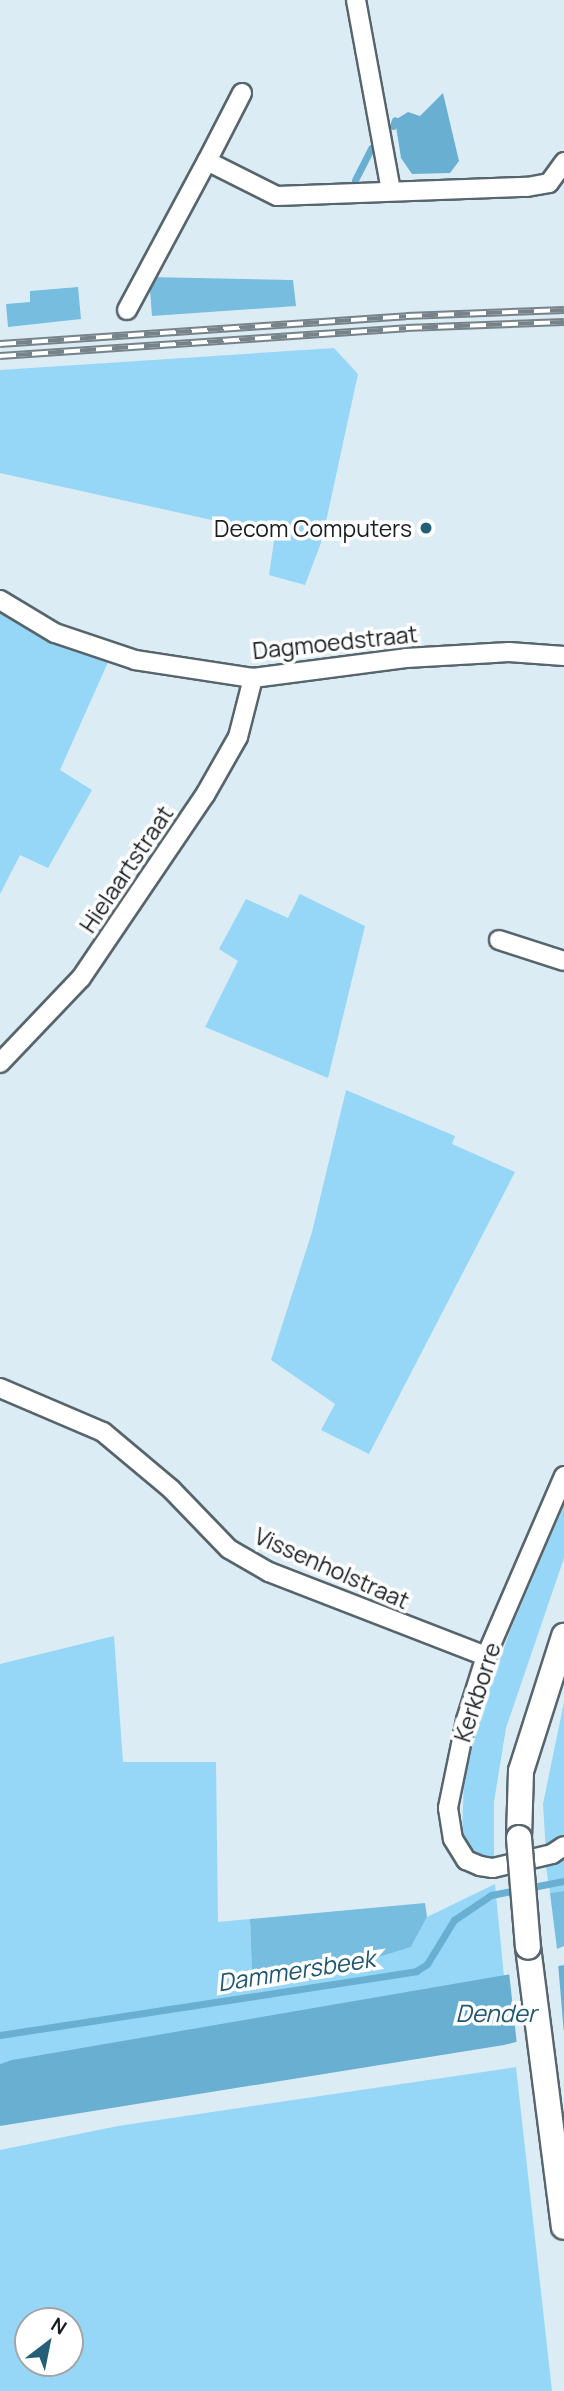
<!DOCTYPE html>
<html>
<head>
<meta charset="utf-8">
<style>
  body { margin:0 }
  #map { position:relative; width:564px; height:2391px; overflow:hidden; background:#dcecf5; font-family:Manrope,sans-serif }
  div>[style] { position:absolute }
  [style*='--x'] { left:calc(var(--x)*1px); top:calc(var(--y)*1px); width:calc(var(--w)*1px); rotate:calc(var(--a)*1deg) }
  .green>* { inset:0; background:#96d7f7 }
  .forest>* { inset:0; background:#76bde0 }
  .water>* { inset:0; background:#68afd1 }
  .pier>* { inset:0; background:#dcecf5 }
  .stream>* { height:7px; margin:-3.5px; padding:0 3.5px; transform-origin:3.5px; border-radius:3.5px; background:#68afd1 }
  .roads { filter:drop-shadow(2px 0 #57656c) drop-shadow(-2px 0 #57656c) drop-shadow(0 2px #57656c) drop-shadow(0 -2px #57656c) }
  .street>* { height:18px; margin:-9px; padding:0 9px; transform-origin:9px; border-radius:9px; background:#fff }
  .secondary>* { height:24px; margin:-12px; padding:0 12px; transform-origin:12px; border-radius:12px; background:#fff }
  .rail>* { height:8px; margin-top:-4px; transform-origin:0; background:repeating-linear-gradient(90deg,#fff 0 16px,#788389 0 32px); box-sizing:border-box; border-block:2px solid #788389 }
  .bridges { filter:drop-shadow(2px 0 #57656c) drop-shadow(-2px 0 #57656c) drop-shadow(0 2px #57656c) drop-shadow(0 -2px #57656c) }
  .secondary-bridge>* { height:24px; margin:-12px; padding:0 12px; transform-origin:12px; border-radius:12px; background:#fff }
  .dots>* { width:19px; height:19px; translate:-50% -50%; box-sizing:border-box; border:4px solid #fff; border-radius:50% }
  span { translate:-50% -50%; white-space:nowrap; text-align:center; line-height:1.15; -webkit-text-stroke:7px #fff; paint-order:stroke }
  .poi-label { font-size:23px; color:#181e21 }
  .right { translate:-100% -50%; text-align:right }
  .street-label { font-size:23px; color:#181e21 }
  .water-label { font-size:24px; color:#205871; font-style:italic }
  .north { position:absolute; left:14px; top:2307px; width:70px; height:70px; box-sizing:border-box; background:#fff; border:2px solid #a3a5a6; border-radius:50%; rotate:32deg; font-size:19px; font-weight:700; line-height:28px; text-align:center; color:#181e21 }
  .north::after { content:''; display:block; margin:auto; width:24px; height:32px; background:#255e77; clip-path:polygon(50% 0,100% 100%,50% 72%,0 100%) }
</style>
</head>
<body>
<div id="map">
  <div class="green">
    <i style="clip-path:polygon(334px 348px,358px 374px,322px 540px,305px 585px,269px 575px,275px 534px,0 473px,0 370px)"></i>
    <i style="clip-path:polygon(0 608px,109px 660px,60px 770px,92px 790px,48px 868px,20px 855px,0 894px)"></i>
    <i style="clip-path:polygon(300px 894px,365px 926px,328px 1078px,205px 1027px,238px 961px,219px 949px,246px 899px,288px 918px)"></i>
    <i style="clip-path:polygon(346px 1090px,455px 1136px,452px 1144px,515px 1172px,369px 1454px,321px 1430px,335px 1404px,271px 1360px,312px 1232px)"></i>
    <i style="clip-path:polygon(564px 1505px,564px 1558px,506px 1728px,494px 1802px,494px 1862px,476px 1856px,462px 1836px,464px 1777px,476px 1729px,510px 1631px)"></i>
    <i style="clip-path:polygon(114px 1636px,123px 1762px,216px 1762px,218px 1922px,250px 1919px,252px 1973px,411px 1947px,427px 1917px,495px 1884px,504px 1977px,0 2064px,0 1664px)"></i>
    <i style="clip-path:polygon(564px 1702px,564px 1840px,546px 1852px,543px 1804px)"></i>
    <i style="clip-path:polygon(564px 1853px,564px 1891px,550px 1893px,545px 1860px)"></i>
    <i style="clip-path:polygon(evenodd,516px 2067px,552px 2391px,0 2391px,0 2150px,118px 2126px,516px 2067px,28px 2321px,70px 2321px,70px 2363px,28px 2363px,28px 2321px)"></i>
  </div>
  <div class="forest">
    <i style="clip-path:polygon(149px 277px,293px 280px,296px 306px,152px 316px)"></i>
    <i style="clip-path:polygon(78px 287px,81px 319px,8px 327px,6px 304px,30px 302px,30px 291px)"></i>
    <i style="clip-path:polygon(564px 1891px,564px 1946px,557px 1949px,550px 1893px)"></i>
    <i style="clip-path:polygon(425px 1903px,427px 1917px,411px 1947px,371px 1959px,252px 1973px,250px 1919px)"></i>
  </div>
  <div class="water">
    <i style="clip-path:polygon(443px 93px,459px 161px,450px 173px,412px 174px,401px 158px,395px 120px,408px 112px,420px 116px)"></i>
    <i style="clip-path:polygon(564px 1965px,564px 2030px,504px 2045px,0 2126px,0 2064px,12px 2060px)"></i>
  </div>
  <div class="pier">
    <i style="clip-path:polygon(558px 1963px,564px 2034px,517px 2045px,509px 1972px)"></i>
  </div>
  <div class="stream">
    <i style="--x:393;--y:126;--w:6;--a:-72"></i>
    <i style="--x:355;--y:180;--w:36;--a:-63"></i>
    <i style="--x:0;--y:2035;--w:421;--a:-8.7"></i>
    <i style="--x:416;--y:1971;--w:13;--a:-32"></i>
    <i style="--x:427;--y:1964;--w:52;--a:-58.5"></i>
    <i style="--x:454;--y:1920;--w:45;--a:-34"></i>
    <i style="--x:491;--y:1895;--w:74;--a:-10.9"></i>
  </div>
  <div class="roads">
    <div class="street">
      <i style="--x:356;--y:0;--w:194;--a:79.6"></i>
      <i style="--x:242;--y:93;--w:76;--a:117.2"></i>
      <i style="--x:207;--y:161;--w:78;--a:26.6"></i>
      <i style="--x:277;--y:196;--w:250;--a:-2.1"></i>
      <i style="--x:527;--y:187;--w:22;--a:-10"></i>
      <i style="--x:549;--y:183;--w:26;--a:-54"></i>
      <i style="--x:127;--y:310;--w:169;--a:-61.8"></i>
      <i style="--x:0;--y:600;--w:64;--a:31"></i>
      <i style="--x:55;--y:633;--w:84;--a:18.6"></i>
      <i style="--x:135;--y:660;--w:119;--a:8.7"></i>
      <i style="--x:253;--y:678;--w:154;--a:-7.4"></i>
      <i style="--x:406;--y:658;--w:103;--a:-3.3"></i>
      <i style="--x:509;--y:652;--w:55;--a:4.2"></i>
      <i style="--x:499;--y:940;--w:68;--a:17.9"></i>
      <i style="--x:0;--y:1063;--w:117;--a:-46.4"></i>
      <i style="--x:81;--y:978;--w:221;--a:-55.9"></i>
      <i style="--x:205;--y:795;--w:67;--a:-60.4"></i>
      <i style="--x:238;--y:737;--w:61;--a:-75.7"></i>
      <i style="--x:0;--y:1388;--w:112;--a:23.1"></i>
      <i style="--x:103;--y:1432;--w:89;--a:40"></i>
      <i style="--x:171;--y:1489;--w:83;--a:46"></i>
      <i style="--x:229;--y:1549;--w:46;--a:29.9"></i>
      <i style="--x:269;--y:1572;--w:233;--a:21.2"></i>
      <i style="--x:564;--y:1476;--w:196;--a:113.4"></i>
      <i style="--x:486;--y:1656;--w:67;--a:107.4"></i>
      <i style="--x:466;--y:1720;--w:90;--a:101.6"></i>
      <i style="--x:448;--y:1808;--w:31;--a:81"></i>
      <i style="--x:453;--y:1839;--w:25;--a:58"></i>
      <i style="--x:466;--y:1860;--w:15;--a:23"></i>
      <i style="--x:480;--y:1866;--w:13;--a:9"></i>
      <i style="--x:493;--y:1868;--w:61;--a:-13.3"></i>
      <i style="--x:552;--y:1854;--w:14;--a:-34"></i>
    </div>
    <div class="secondary">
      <i style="--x:519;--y:1838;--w:67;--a:-88.3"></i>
      <i style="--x:521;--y:1771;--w:142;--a:-72.3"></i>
      <i style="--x:528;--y:1947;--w:282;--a:82.7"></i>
    </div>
  </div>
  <div class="rail">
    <i style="--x:0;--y:344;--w:407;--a:-3.9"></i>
    <i style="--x:406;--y:316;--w:158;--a:-2.2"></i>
    <i style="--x:0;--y:356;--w:407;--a:-3.9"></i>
    <i style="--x:406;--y:328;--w:158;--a:-2.2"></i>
  </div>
  <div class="bridges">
    <div class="secondary-bridge">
      <i style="--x:519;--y:1838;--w:109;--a:85.3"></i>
    </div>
  </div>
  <div class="dots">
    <i style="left:426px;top:528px;background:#255e77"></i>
  </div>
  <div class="poi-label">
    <span class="right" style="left:412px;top:528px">Decom Computers</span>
  </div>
  <div class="street-label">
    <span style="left:335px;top:642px;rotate:-6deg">Dagmoedstraat</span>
    <span style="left:126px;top:869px;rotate:-56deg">Hielaartstraat</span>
    <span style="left:332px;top:1568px;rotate:24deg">Vissenholstraat</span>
    <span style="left:477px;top:1692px;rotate:-72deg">Kerkborre</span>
  </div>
  <div class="water-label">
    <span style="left:296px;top:1970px;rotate:-9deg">Dammersbeek</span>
    <span style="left:496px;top:2013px">Dender</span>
  </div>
  <div class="north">N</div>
</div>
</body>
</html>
